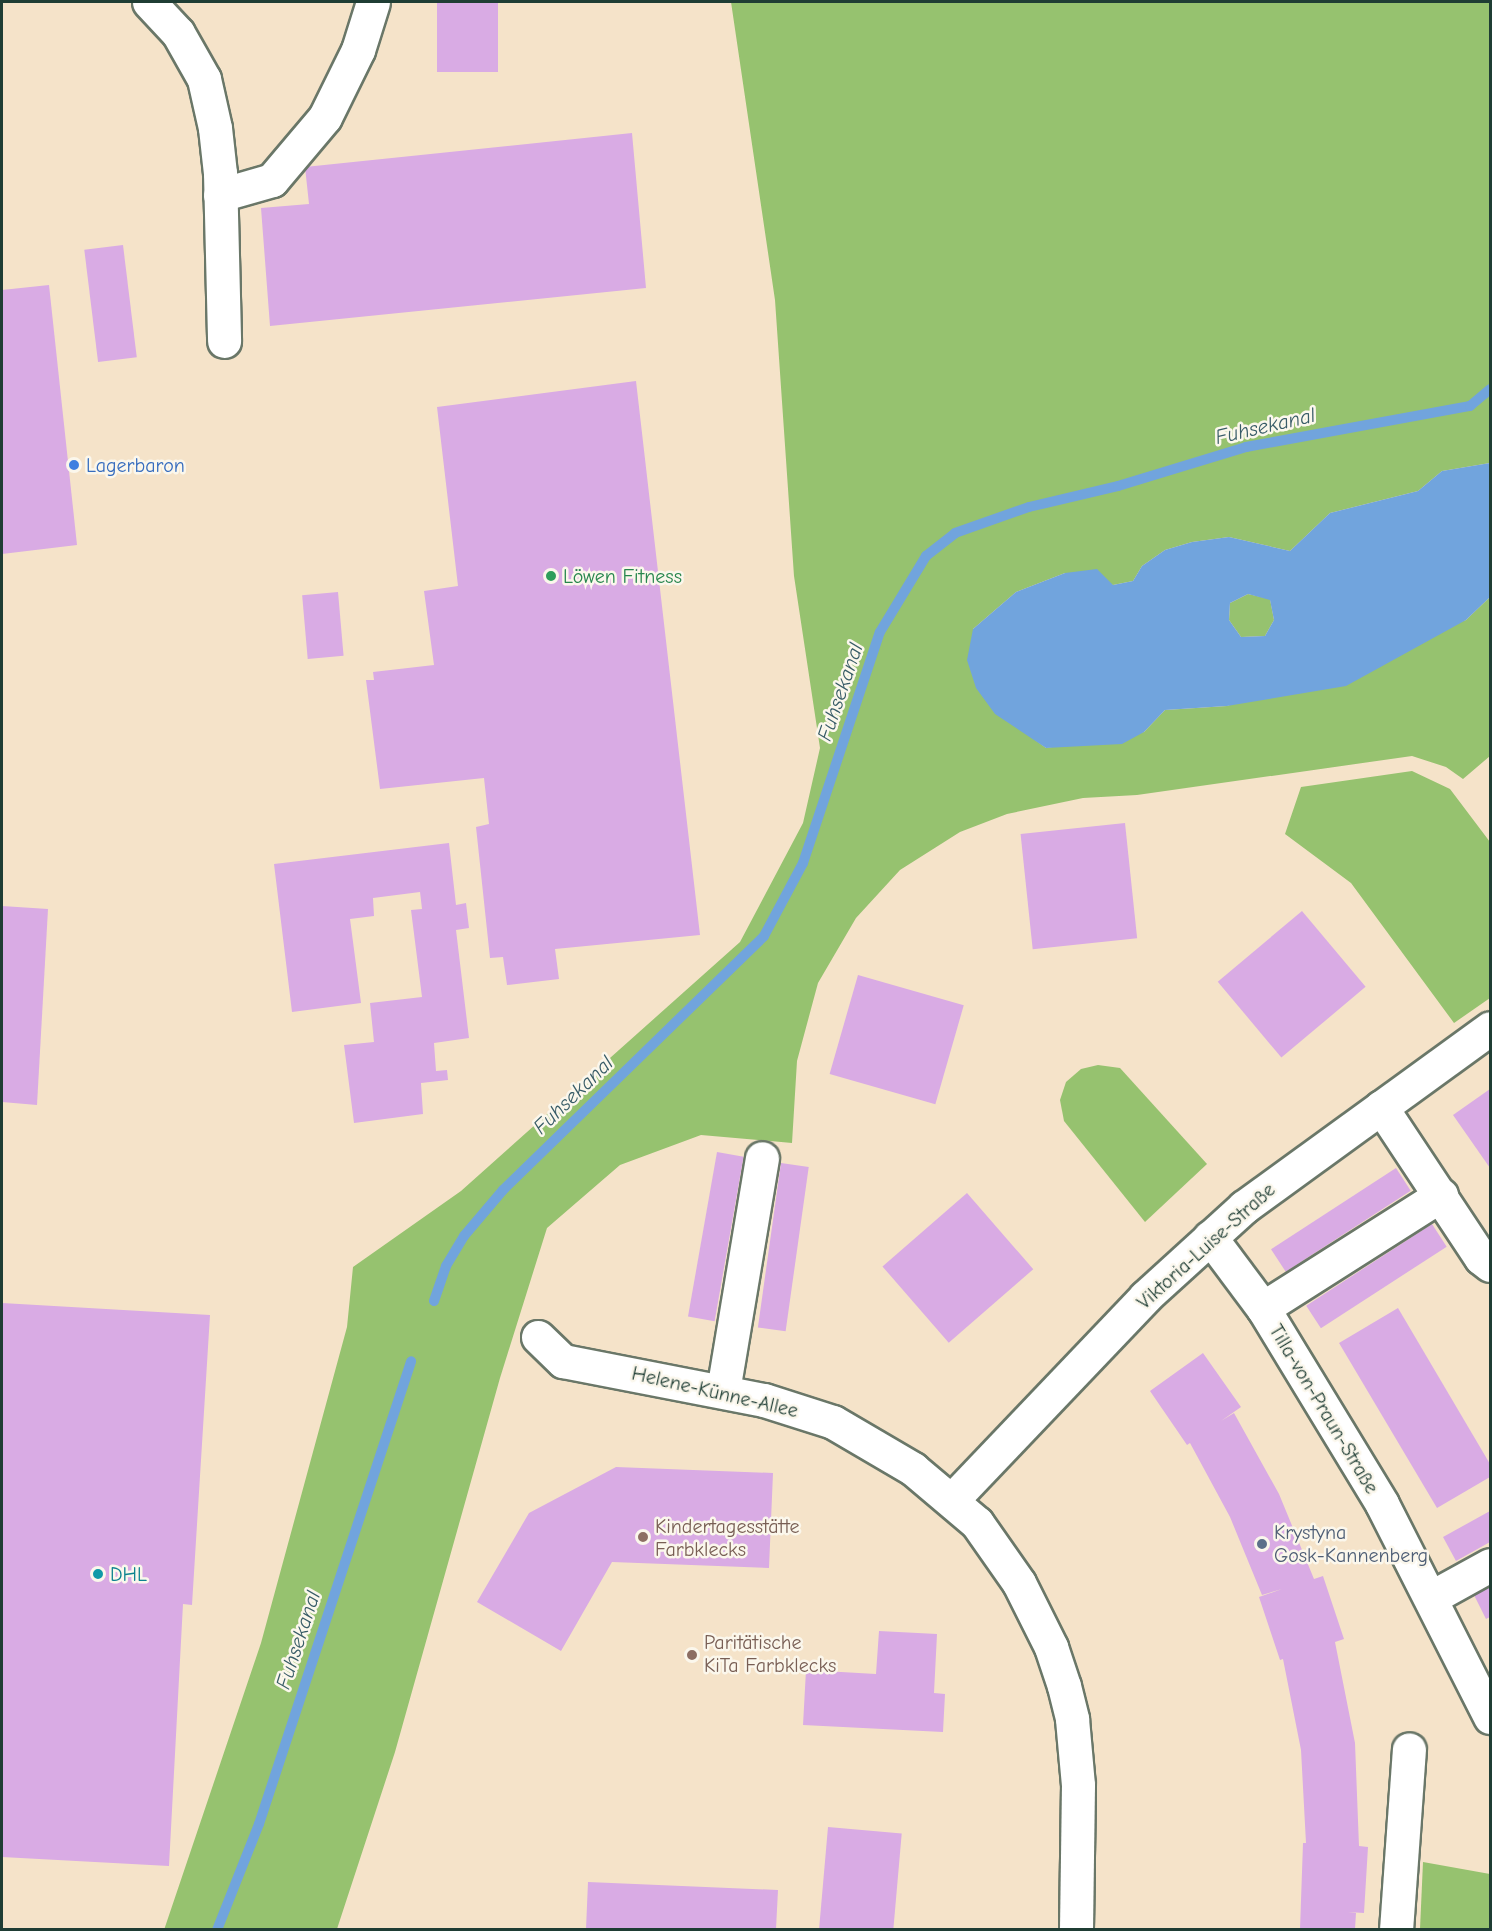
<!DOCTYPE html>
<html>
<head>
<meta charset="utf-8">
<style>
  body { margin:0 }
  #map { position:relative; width:1492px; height:1931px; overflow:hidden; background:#f5e3c9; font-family:"Comic Neue",sans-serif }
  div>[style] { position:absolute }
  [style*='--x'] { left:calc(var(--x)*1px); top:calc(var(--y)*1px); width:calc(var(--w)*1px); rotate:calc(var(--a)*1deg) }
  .green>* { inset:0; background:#96c26f }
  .water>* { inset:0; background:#71a4dd }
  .stream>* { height:10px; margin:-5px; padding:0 5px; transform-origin:5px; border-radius:5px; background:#71a4dd }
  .building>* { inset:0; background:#d9abe4; transform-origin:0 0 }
  .roads { filter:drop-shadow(2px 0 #6a7768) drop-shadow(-2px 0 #6a7768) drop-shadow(0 2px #6a7768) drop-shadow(0 -2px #6a7768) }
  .minor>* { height:33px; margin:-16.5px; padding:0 16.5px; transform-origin:16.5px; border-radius:16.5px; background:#fff }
  .dots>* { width:16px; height:16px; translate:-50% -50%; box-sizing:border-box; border:3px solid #fbf7ec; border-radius:50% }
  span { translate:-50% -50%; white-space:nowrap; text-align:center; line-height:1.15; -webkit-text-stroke:5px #fbf7ec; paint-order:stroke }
  .shop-label { font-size:20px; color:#366cbe }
  .left { translate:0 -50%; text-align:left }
  .leisure-label { font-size:20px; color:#27864d }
  .street-label { font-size:20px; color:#1f3d34 }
  .education-label { font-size:20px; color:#785e54 }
  .service-label { font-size:20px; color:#4e5e75 }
  .culture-label { font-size:20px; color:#0d838f }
  .water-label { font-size:21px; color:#385c67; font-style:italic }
  .frame { position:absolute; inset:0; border:3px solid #1f3d34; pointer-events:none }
</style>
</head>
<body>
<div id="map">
  <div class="green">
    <i style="clip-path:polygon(731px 2px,1490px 2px,1490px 463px,1442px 471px,1418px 491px,1330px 513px,1290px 551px,1229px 537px,1192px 542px,1165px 550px,1142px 566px,1133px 581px,1113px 585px,1065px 573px,1016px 592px,973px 629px,1023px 731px,1046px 748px,1144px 732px,1165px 710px,1227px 706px,1466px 620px,1490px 597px,1490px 756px,1463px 779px,1446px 767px,1412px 756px,1137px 795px,1083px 798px,1007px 814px,960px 832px,900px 870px,856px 918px,818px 983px,797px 1061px,792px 1143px,701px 1135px,620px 1165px,547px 1228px,500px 1378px,395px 1752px,337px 1929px,164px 1930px,261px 1643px,347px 1327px,353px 1267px,461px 1191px,740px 942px,803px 823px,820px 748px,794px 576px,775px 300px)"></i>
    <i style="clip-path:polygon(1248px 594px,1270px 599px,1274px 620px,1265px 636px,1241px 637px,1229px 620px,1230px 603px)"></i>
    <i style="clip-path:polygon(1412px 771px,1450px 789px,1490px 842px,1490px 998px,1454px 1023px,1351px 883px,1285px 834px,1301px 787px)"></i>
    <i style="clip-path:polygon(1098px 1065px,1120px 1068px,1207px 1164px,1145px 1222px,1064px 1121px,1060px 1100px,1066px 1082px,1081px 1069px)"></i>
    <i style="clip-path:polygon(1423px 1862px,1490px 1874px,1490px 1929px,1420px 1929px)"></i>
  </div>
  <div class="water">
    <i style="clip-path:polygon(evenodd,1490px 463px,1490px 597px,1466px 620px,1346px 686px,1227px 706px,1165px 710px,1144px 732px,1122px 744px,1046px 748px,995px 714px,976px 688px,967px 660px,973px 629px,1016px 592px,1065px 573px,1097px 569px,1113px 585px,1133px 581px,1142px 566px,1165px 550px,1192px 542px,1229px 537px,1290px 551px,1330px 513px,1418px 491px,1442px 471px,1490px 463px,1248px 594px,1270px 600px,1274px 620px,1265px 636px,1241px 637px,1229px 620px,1230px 603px,1248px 594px)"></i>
  </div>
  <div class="stream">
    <i style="--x:434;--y:1301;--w:37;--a:-71"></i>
    <i style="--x:446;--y:1266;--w:35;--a:-59"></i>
    <i style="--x:464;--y:1236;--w:60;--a:-49.7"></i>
    <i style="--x:503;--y:1190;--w:364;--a:-44.2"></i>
    <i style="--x:764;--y:936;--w:83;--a:-61.9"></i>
    <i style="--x:803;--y:863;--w:243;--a:-71.6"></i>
    <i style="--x:880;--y:632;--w:89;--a:-58.8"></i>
    <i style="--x:926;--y:556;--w:37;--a:-38"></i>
    <i style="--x:955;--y:533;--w:78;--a:-19.4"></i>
    <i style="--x:1029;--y:507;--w:91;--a:-13.3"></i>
    <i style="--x:1118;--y:486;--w:134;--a:-16.9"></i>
    <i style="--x:1246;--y:447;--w:228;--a:-10.4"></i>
    <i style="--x:1470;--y:406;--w:26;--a:-40"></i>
    <i style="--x:217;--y:1930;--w:114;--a:-68.4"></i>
    <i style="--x:259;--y:1824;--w:487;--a:-71.8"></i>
  </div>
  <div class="building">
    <i style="left:437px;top:2px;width:61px;height:70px"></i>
    <i style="clip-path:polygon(632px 133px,646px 288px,270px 326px,261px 208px,309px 204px,305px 167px)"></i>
    <i style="left:123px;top:245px;width:113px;height:39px;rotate:83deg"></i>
    <i style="clip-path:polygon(49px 285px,77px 545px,2px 554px,2px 290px)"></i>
    <i style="clip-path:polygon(636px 381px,700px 935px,555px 949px,559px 979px,507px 985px,503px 957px,490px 958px,476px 827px,489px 824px,484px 778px,380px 789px,366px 680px,374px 680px,373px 672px,434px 665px,424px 591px,458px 586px,437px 407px)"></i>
    <i style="left:338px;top:592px;width:64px;height:36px;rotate:85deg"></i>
    <i style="left:1125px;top:823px;width:116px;height:105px;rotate:84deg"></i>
    <i style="clip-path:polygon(449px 843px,456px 905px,466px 903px,469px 928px,456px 930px,469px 1038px,434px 1043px,436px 1071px,447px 1070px,448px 1080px,421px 1083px,423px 1114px,354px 1123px,344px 1045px,374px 1042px,370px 1003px,422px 997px,411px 910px,422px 909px,420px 892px,373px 898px,374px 916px,350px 919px,361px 1003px,292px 1012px,274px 864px)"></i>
    <i style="clip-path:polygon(2px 906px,48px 909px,37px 1105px,2px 1102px)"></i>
    <i style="left:1302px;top:911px;width:99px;height:110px;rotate:50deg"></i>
    <i style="left:858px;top:975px;width:110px;height:103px;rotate:16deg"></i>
    <i style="clip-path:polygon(1490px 1089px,1490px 1168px,1453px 1115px)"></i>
    <i style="left:717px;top:1152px;width:27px;height:167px;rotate:10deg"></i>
    <i style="left:781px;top:1163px;width:28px;height:166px;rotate:8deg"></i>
    <i style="left:1396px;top:1168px;width:27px;height:149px;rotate:57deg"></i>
    <i style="left:967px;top:1193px;width:101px;height:112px;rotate:49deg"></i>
    <i style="left:1432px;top:1224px;width:27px;height:150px;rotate:57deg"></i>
    <i style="clip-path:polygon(2px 1303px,210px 1315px,192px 1605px,183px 1604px,169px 1866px,2px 1857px)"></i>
    <i style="clip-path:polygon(1398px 1308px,1490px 1464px,1490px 1477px,1437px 1508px,1339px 1343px)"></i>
    <i style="clip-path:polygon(1203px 1353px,1241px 1407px,1221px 1421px,1234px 1413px,1279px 1494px,1314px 1579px,1323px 1576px,1344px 1639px,1335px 1642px,1355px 1743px,1359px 1846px,1368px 1847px,1364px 1913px,1348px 1912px,1356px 1913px,1355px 1929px,1300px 1929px,1303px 1843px,1306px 1843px,1301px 1750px,1283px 1659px,1280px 1660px,1259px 1597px,1282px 1589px,1262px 1595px,1230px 1517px,1190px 1443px,1187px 1445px,1150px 1391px)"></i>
    <i style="clip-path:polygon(616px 1467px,773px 1473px,769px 1568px,612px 1562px,561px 1651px,477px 1602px,529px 1513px)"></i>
    <i style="clip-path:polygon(1490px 1511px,1490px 1542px,1456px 1561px,1443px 1537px)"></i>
    <i style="clip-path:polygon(1490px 1586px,1490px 1617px,1486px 1619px,1474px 1595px)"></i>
    <i style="clip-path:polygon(879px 1631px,937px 1634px,934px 1693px,945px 1694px,943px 1732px,803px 1725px,806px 1670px,876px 1674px)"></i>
    <i style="left:828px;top:1827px;width:74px;height:102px;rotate:5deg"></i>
    <i style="clip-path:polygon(588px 1882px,778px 1890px,776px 1929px,586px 1929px)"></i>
  </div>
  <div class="roads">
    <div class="minor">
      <i style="--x:149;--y:2;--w:42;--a:46.9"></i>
      <i style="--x:178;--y:33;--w:53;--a:60.5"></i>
      <i style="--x:204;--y:79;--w:50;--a:77.3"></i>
      <i style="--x:215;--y:128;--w:45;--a:83.7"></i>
      <i style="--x:220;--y:173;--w:168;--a:88.6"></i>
      <i style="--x:220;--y:195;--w:54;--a:-16.1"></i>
      <i style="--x:272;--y:180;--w:82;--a:-49.9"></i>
      <i style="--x:325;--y:117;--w:75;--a:-63.8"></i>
      <i style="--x:358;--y:50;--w:50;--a:-72.6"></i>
      <i style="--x:1381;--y:1107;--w:181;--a:56.5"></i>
      <i style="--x:1481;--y:1258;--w:11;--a:38"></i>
      <i style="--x:1210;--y:1237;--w:89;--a:53.3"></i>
      <i style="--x:1263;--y:1308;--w:229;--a:58.7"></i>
      <i style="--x:1382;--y:1504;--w:239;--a:63.1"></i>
      <i style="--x:1263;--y:1308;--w:211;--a:-32.4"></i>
      <i style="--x:538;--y:1337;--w:35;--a:44"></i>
      <i style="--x:563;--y:1361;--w:205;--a:11"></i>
      <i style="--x:764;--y:1400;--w:72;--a:17.7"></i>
      <i style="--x:833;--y:1422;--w:93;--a:30.4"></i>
      <i style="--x:913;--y:1469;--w:84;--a:40.2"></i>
      <i style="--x:977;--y:1523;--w:73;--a:55"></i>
      <i style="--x:1019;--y:1583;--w:72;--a:63.4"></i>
      <i style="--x:1051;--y:1647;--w:41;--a:71.6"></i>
      <i style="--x:1064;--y:1686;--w:34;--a:76"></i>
      <i style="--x:1072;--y:1719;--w:66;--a:84.8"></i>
      <i style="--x:1078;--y:1785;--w:145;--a:90.8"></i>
      <i style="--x:723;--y:1391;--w:236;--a:-80.5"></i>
      <i style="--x:952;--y:1500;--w:280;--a:-46.4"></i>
      <i style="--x:1145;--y:1297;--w:134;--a:-42.3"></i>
      <i style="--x:1244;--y:1207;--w:304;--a:-36"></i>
      <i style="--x:1432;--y:1597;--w:66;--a:-28.9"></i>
      <i style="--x:1396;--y:1930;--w:181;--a:-85.9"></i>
    </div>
  </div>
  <div class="dots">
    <i style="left:74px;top:465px;background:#3f7fe0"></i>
    <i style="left:551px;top:576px;background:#2e9e5b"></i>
    <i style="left:643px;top:1537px;background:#8d6e63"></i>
    <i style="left:1262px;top:1544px;background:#5c6f8a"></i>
    <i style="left:98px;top:1574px;background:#0f9aa8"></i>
    <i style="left:692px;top:1655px;background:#8d6e63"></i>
  </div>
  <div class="shop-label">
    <span class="left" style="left:86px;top:465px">Lagerbaron</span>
  </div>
  <div class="leisure-label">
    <span class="left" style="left:563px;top:576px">Löwen Fitness</span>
  </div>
  <div class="street-label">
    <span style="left:1206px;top:1246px;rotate:-42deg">Viktoria-Luise-Straße</span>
    <span style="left:715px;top:1392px;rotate:13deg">Helene-Künne-Allee</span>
    <span style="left:1324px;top:1409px;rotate:59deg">Tilla-von-Praun-Straße</span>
  </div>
  <div class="education-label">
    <span class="left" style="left:655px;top:1538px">Kindertagesstätte<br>Farbklecks</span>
    <span class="left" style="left:704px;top:1654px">Paritätische<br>KiTa Farbklecks</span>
  </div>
  <div class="service-label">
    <span class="left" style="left:1274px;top:1544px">Krystyna<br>Gosk-Kannenberg</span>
  </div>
  <div class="culture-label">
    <span class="left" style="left:110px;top:1574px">DHL</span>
  </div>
  <div class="water-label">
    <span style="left:1265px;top:426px;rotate:-13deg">Fuhsekanal</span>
    <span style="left:840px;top:692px;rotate:-71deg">Fuhsekanal</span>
    <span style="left:573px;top:1095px;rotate:-44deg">Fuhsekanal</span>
    <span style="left:298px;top:1640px;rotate:-72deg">Fuhsekanal</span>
  </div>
  <div class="frame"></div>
</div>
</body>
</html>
